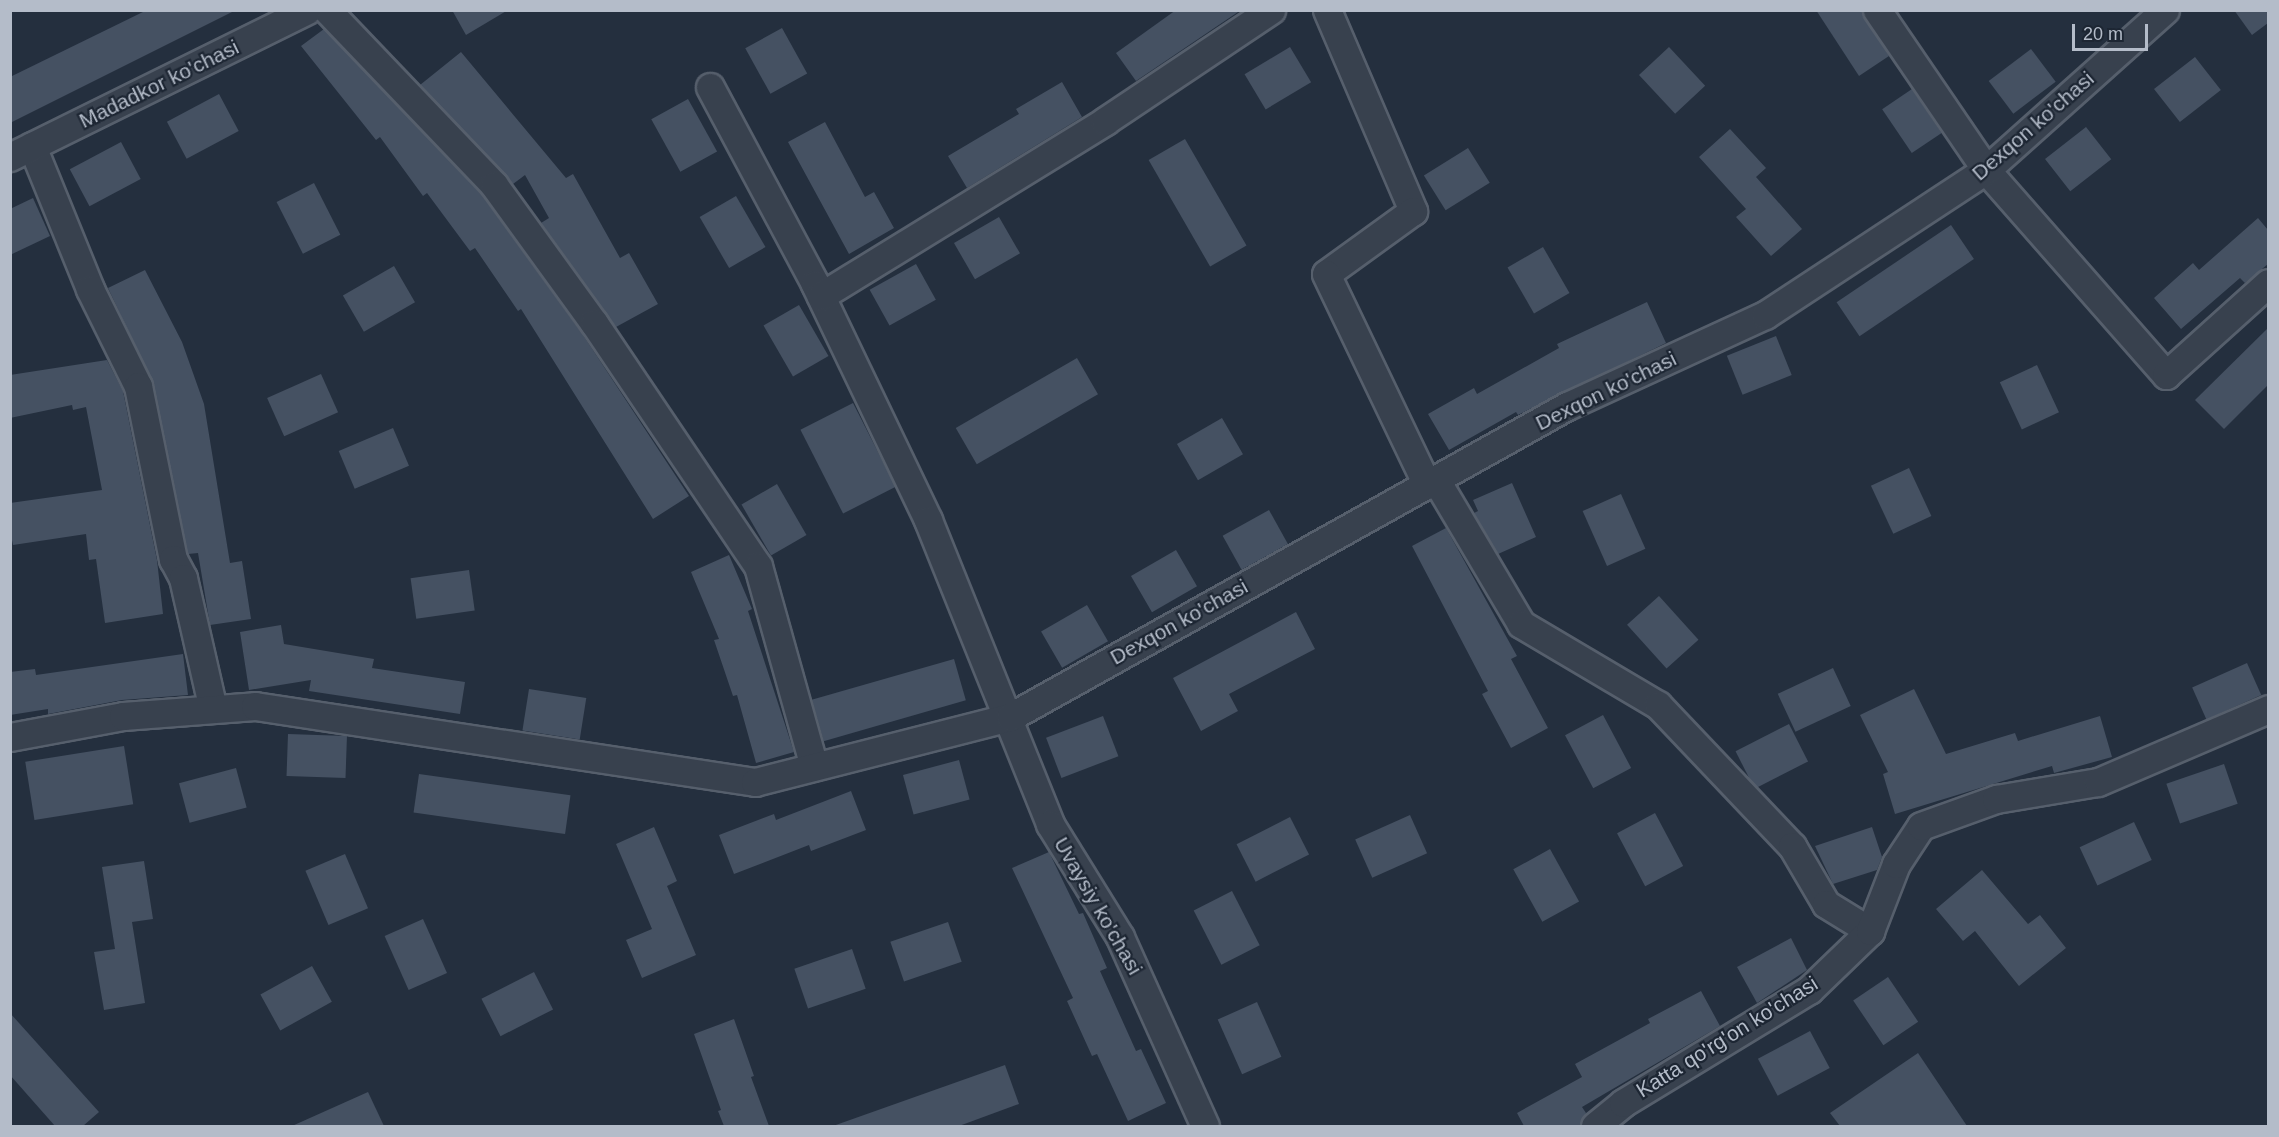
<!DOCTYPE html>
<html>
<head>
<meta charset="utf-8">
<style>
  body { margin:0 }
  #map { position:relative; width:2279px; height:1137px; overflow:hidden; background:#242f3e; font-family:Helvetica,sans-serif }
  div>[style] { position:absolute }
  [style*='--x'] { left:calc(var(--x)*1px); top:calc(var(--y)*1px); width:calc(var(--w)*1px); rotate:calc(var(--a)*1deg) }
  .building>* { inset:0; background:#455162; transform-origin:0 0 }
  .roads { filter:drop-shadow(2px 0 #565f6c) drop-shadow(-2px 0 #565f6c) drop-shadow(0 2px #565f6c) drop-shadow(0 -2px #565f6c) }
  .minor>* { height:27px; margin:-13.5px; padding:0 13.5px; transform-origin:13.5px; border-radius:13.5px; background:#38414e }
  span { translate:-50% -50%; white-space:nowrap; text-align:center; line-height:1.15; -webkit-text-stroke:4.5px #1d2633; paint-order:stroke }
  .street-label { font-size:21px; color:#b4bcc9 }
  .frame { position:absolute; inset:0; border:12px solid #b4bcc9; pointer-events:none }
  .scale { position:absolute; left:2072px; top:24px; width:76px; height:27px; box-sizing:border-box; border:3px solid #b4bcc9; border-top:0; padding-left:8px; font-size:18px; line-height:21px; white-space:nowrap; color:#b4bcc9; -webkit-text-stroke:4px #1d2633; paint-order:stroke }
</style>
</head>
<body>
<div id="map">
  <div class="building">
    <i style="clip-path:polygon(147px 10px,236px 10px,10px 123px,10px 77px)"></i>
    <i style="clip-path:polygon(452px 10px,508px 10px,466px 35px)"></i>
    <i style="clip-path:polygon(1176px 10px,1241px 10px,1136px 81px,1116px 53px)"></i>
    <i style="clip-path:polygon(1816px 10px,1861px 10px,1889px 56px,1859px 76px)"></i>
    <i style="clip-path:polygon(2234px 10px,2268px 10px,2268px 23px,2252px 35px)"></i>
    <i style="left:782px;top:28px;width:52px;height:42px;rotate:61deg"></i>
    <i style="clip-path:polygon(324px 29px,482px 195px,581px 332px,689px 496px,653px 519px,521px 309px,518px 311px,475px 248px,470px 251px,427px 193px,423px 196px,380px 137px,376px 140px,301px 46px)"></i>
    <i style="left:1290px;top:47px;width:41px;height:53px;rotate:59deg"></i>
    <i style="left:1669px;top:47px;width:53px;height:41px;rotate:47deg"></i>
    <i style="left:2031px;top:49px;width:41px;height:53px;rotate:53deg"></i>
    <i style="clip-path:polygon(461px 52px,566px 178px,573px 174px,620px 258px,629px 253px,658px 304px,616px 327px,541px 223px,549px 218px,525px 175px,513px 184px,420px 85px)"></i>
    <i style="left:2195px;top:57px;width:42px;height:52px;rotate:52deg"></i>
    <i style="clip-path:polygon(1062px 82px,1082px 117px,967px 188px,948px 156px,1019px 114px,1016px 109px)"></i>
    <i style="left:1912px;top:89px;width:53px;height:36px;rotate:56deg"></i>
    <i style="left:219px;top:94px;width:42px;height:59px;rotate:62deg"></i>
    <i style="left:688px;top:99px;width:60px;height:42px;rotate:61deg"></i>
    <i style="clip-path:polygon(825px 122px,865px 197px,874px 192px,894px 228px,849px 254px,788px 142px)"></i>
    <i style="left:2086px;top:127px;width:41px;height:52px;rotate:52deg"></i>
    <i style="clip-path:polygon(1730px 129px,1766px 168px,1756px 177px,1802px 229px,1771px 256px,1736px 217px,1746px 209px,1699px 157px)"></i>
    <i style="left:1185px;top:139px;width:123px;height:42px;rotate:60deg"></i>
    <i style="left:121px;top:142px;width:42px;height:58px;rotate:62deg"></i>
    <i style="left:1468px;top:148px;width:41px;height:52px;rotate:58deg"></i>
    <i style="left:314px;top:183px;width:58px;height:42px;rotate:63deg"></i>
    <i style="left:736px;top:196px;width:59px;height:42px;rotate:60deg"></i>
    <i style="clip-path:polygon(33px 198px,50px 236px,10px 255px,10px 209px)"></i>
    <i style="left:999px;top:217px;width:42px;height:52px;rotate:60deg"></i>
    <i style="clip-path:polygon(2258px 218px,2268px 230px,2268px 264px,2245px 283px,2240px 278px,2181px 329px,2154px 298px,2193px 263px,2199px 270px)"></i>
    <i style="left:1951px;top:225px;width:41px;height:138px;rotate:56deg"></i>
    <i style="left:1543px;top:247px;width:53px;height:41px;rotate:60deg"></i>
    <i style="left:916px;top:264px;width:41px;height:53px;rotate:61deg"></i>
    <i style="left:394px;top:266px;width:42px;height:59px;rotate:60deg"></i>
    <i style="clip-path:polygon(145px 270px,182px 342px,204px 404px,230px 563px,242px 561px,251px 619px,210px 625px,198px 553px,188px 554px,153px 383px,108px 288px)"></i>
    <i style="clip-path:polygon(1647px 302px,1666px 343px,1518px 415px,1516px 412px,1449px 450px,1428px 414px,1474px 388px,1477px 394px,1559px 348px,1557px 344px)"></i>
    <i style="left:799px;top:305px;width:59px;height:41px;rotate:60deg"></i>
    <i style="clip-path:polygon(2268px 328px,2268px 385px,2224px 429px,2195px 400px)"></i>
    <i style="left:1776px;top:336px;width:42px;height:53px;rotate:68deg"></i>
    <i style="left:1077px;top:358px;width:42px;height:140px;rotate:60deg"></i>
    <i style="clip-path:polygon(107px 360px,123px 391px,157px 560px,163px 614px,105px 623px,96px 559px,89px 560px,86px 534px,13px 545px,10px 531px,10px 503px,102px 490px,86px 407px,73px 410px,72px 405px,10px 418px,10px 375px)"></i>
    <i style="left:2037px;top:365px;width:52px;height:41px;rotate:65deg"></i>
    <i style="left:321px;top:374px;width:42px;height:59px;rotate:66deg"></i>
    <i style="left:853px;top:403px;width:94px;height:59px;rotate:63deg"></i>
    <i style="left:1222px;top:418px;width:42px;height:52px;rotate:60deg"></i>
    <i style="left:393px;top:428px;width:41px;height:59px;rotate:67deg"></i>
    <i style="left:1909px;top:468px;width:53px;height:42px;rotate:65deg"></i>
    <i style="clip-path:polygon(1512px 483px,1536px 537px,1498px 554px,1474px 513px,1478px 511px,1473px 500px)"></i>
    <i style="left:777px;top:484px;width:59px;height:41px;rotate:60deg"></i>
    <i style="left:1621px;top:494px;width:60px;height:42px;rotate:66deg"></i>
    <i style="left:1269px;top:510px;width:39px;height:53px;rotate:61deg"></i>
    <i style="clip-path:polygon(1446px 528px,1517px 656px,1511px 659px,1548px 728px,1511px 748px,1482px 694px,1488px 691px,1412px 546px)"></i>
    <i style="left:1176px;top:550px;width:42px;height:52px;rotate:60deg"></i>
    <i style="clip-path:polygon(729px 555px,752px 609px,748px 611px,794px 752px,756px 763px,737px 695px,733px 696px,714px 640px,719px 639px,691px 572px)"></i>
    <i style="left:469px;top:570px;width:41px;height:59px;rotate:82deg"></i>
    <i style="left:1659px;top:596px;width:59px;height:43px;rotate:48deg"></i>
    <i style="left:1087px;top:605px;width:42px;height:53px;rotate:60deg"></i>
    <i style="clip-path:polygon(1296px 612px,1315px 649px,1229px 694px,1238px 711px,1201px 731px,1173px 678px)"></i>
    <i style="clip-path:polygon(281px 625px,284px 644px,374px 659px,372px 668px,465px 682px,460px 714px,309px 691px,311px 680px,249px 690px,240px 632px)"></i>
    <i style="clip-path:polygon(183px 654px,188px 695px,122px 700px,48px 714px,48px 709px,10px 715px,10px 672px,35px 669px,36px 675px)"></i>
    <i style="left:954px;top:659px;width:43px;height:148px;rotate:74deg"></i>
    <i style="left:2247px;top:663px;width:35px;height:60px;rotate:66deg"></i>
    <i style="left:1833px;top:668px;width:42px;height:61px;rotate:65deg"></i>
    <i style="left:529px;top:689px;width:58px;height:42px;rotate:9deg"></i>
    <i style="clip-path:polygon(1914px 689px,1946px 754px,2015px 733px,2018px 741px,2100px 716px,2112px 757px,2054px 773px,2052px 766px,1895px 814px,1883px 774px,1888px 772px,1860px 715px)"></i>
    <i style="left:1603px;top:715px;width:60px;height:43px;rotate:62deg"></i>
    <i style="left:1103px;top:716px;width:43px;height:61px;rotate:69deg"></i>
    <i style="left:1789px;top:724px;width:42px;height:60px;rotate:63deg"></i>
    <i style="left:288px;top:734px;width:59px;height:42px;rotate:2deg"></i>
    <i style="left:124px;top:746px;width:59px;height:100px;rotate:81deg"></i>
    <i style="left:959px;top:760px;width:41px;height:58px;rotate:75deg"></i>
    <i style="left:2224px;top:764px;width:42px;height:61px;rotate:71deg"></i>
    <i style="left:236px;top:768px;width:41px;height:59px;rotate:75deg"></i>
    <i style="left:419px;top:774px;width:153px;height:39px;rotate:8deg"></i>
    <i style="clip-path:polygon(851px 791px,866px 830px,811px 851px,809px 845px,734px 874px,719px 835px,774px 814px,776px 820px)"></i>
    <i style="left:1655px;top:813px;width:60px;height:43px;rotate:62deg"></i>
    <i style="left:1410px;top:815px;width:42px;height:60px;rotate:66deg"></i>
    <i style="left:1290px;top:817px;width:42px;height:60px;rotate:63deg"></i>
    <i style="left:2134px;top:822px;width:42px;height:60px;rotate:65deg"></i>
    <i style="clip-path:polygon(654px 827px,677px 881px,667px 886px,696px 955px,642px 978px,626px 940px,652px 929px,616px 844px)"></i>
    <i style="clip-path:polygon(1872px 827px,1882px 857px,1877px 870px,1833px 884px,1815px 846px)"></i>
    <i style="left:1550px;top:849px;width:60px;height:42px;rotate:61deg"></i>
    <i style="clip-path:polygon(1049px 852px,1079px 914px,1083px 913px,1107px 968px,1100px 971px,1136px 1051px,1141px 1049px,1166px 1103px,1128px 1121px,1097px 1054px,1092px 1056px,1067px 1001px,1073px 998px,1012px 868px)"></i>
    <i style="left:345px;top:854px;width:59px;height:43px;rotate:67deg"></i>
    <i style="clip-path:polygon(144px 861px,153px 919px,132px 922px,145px 1003px,104px 1010px,94px 952px,115px 949px,102px 867px)"></i>
    <i style="clip-path:polygon(1982px 870px,2028px 924px,2040px 915px,2066px 948px,2019px 986px,1975px 931px,1963px 941px,1936px 909px)"></i>
    <i style="left:1232px;top:891px;width:61px;height:43px;rotate:63deg"></i>
    <i style="left:423px;top:919px;width:59px;height:42px;rotate:66deg"></i>
    <i style="left:948px;top:922px;width:42px;height:61px;rotate:71deg"></i>
    <i style="clip-path:polygon(1791px 938px,1807px 970px,1757px 1003px,1737px 967px)"></i>
    <i style="left:852px;top:949px;width:42px;height:61px;rotate:71deg"></i>
    <i style="left:312px;top:966px;width:41px;height:59px;rotate:61deg"></i>
    <i style="left:534px;top:972px;width:42px;height:59px;rotate:63deg"></i>
    <i style="left:1888px;top:977px;width:54px;height:42px;rotate:56deg"></i>
    <i style="clip-path:polygon(1701px 991px,1720px 1026px,1582px 1107px,1586px 1113px,1580px 1126px,1524px 1126px,1517px 1113px,1582px 1077px,1575px 1064px,1650px 1023px,1648px 1019px)"></i>
    <i style="left:1257px;top:1002px;width:60px;height:43px;rotate:66deg"></i>
    <i style="clip-path:polygon(10px 1013px,99px 1112px,83px 1126px,55px 1126px,10px 1075px)"></i>
    <i style="clip-path:polygon(734px 1019px,754px 1076px,751px 1077px,769px 1126px,724px 1126px,718px 1111px,721px 1110px,694px 1034px)"></i>
    <i style="left:1810px;top:1031px;width:42px;height:59px;rotate:62deg"></i>
    <i style="clip-path:polygon(1918px 1053px,1967px 1126px,1840px 1126px,1830px 1113px)"></i>
    <i style="clip-path:polygon(1005px 1065px,1019px 1104px,959px 1126px,833px 1126px)"></i>
    <i style="clip-path:polygon(368px 1092px,384px 1126px,292px 1126px)"></i>
  </div>
  <div class="roads">
    <div class="minor">
      <i style="--x:327;--y:10;--w:242;--a:46.3"></i>
      <i style="--x:494;--y:185;--w:170;--a:54.1"></i>
      <i style="--x:594;--y:323;--w:293;--a:56"></i>
      <i style="--x:758;--y:566;--w:208;--a:74.4"></i>
      <i style="--x:1327;--y:10;--w:219;--a:66.8"></i>
      <i style="--x:1413;--y:211;--w:107;--a:144.1"></i>
      <i style="--x:1326;--y:274;--w:234;--a:64.4"></i>
      <i style="--x:1877;--y:10;--w:194;--a:55.7"></i>
      <i style="--x:1986;--y:170;--w:273;--a:48.7"></i>
      <i style="--x:2166;--y:375;--w:137;--a:-42"></i>
      <i style="--x:710;--y:87;--w:223;--a:61.9"></i>
      <i style="--x:815;--y:284;--w:262;--a:64.4"></i>
      <i style="--x:928;--y:520;--w:328;--a:68.1"></i>
      <i style="--x:1050;--y:824;--w:133;--a:58.2"></i>
      <i style="--x:1120;--y:937;--w:207;--a:65.8"></i>
      <i style="--x:32;--y:146;--w:154;--a:67.9"></i>
      <i style="--x:90;--y:289;--w:108;--a:63.7"></i>
      <i style="--x:138;--y:386;--w:177;--a:78.6"></i>
      <i style="--x:173;--y:559;--w:21;--a:62"></i>
      <i style="--x:183;--y:578;--w:134;--a:77.1"></i>
      <i style="--x:10;--y:157;--w:331;--a:-26.3"></i>
      <i style="--x:821;--y:296;--w:334;--a:-31.6"></i>
      <i style="--x:1105;--y:121;--w:200;--a:-33.8"></i>
      <i style="--x:1436;--y:480;--w:167;--a:59.4"></i>
      <i style="--x:1521;--y:624;--w:159;--a:30.6"></i>
      <i style="--x:1658;--y:705;--w:195;--a:46.5"></i>
      <i style="--x:1792;--y:846;--w:67;--a:59.6"></i>
      <i style="--x:1826;--y:904;--w:52;--a:31.5"></i>
      <i style="--x:10;--y:737;--w:115;--a:-10.5"></i>
      <i style="--x:123;--y:716;--w:132;--a:-4.3"></i>
      <i style="--x:255;--y:706;--w:506;--a:8.64"></i>
      <i style="--x:755;--y:782;--w:263;--a:-14.3"></i>
      <i style="--x:1010;--y:717;--w:638;--a:-29.18"></i>
      <i style="--x:1567;--y:406;--w:218;--a:-24.7"></i>
      <i style="--x:1765;--y:315;--w:264;--a:-33.3"></i>
      <i style="--x:1986;--y:170;--w:240;--a:-41.8"></i>
      <i style="--x:1595;--y:1126;--w:36;--a:-39"></i>
      <i style="--x:1623;--y:1103;--w:218;--a:-31.3"></i>
      <i style="--x:1809;--y:990;--w:85;--a:-44"></i>
      <i style="--x:1870;--y:931;--w:72;--a:-68.8"></i>
      <i style="--x:1896;--y:864;--w:45;--a:-56.7"></i>
      <i style="--x:1921;--y:826;--w:80;--a:-19.8"></i>
      <i style="--x:1996;--y:799;--w:103;--a:-9.5"></i>
      <i style="--x:2098;--y:782;--w:185;--a:-23.2"></i>
    </div>
  </div>
  <div class="street-label">
    <span style="left:159px;top:84px;rotate:-26deg">Madadkor ko'chasi</span>
    <span style="left:2033px;top:126px;rotate:-41deg">Dexqon ko'chasi</span>
    <span style="left:1606px;top:391px;rotate:-26deg">Dexqon ko'chasi</span>
    <span style="left:1179px;top:622px;rotate:-29deg">Dexqon ko'chasi</span>
    <span style="left:1098px;top:906px;rotate:60deg">Uvaysiy ko'chasi</span>
    <span style="left:1727px;top:1037px;rotate:-32deg">Katta qo'rg'on ko'chasi</span>
  </div>
  <div class="frame"></div>
  <div class="scale">20 m</div>
</div>
</body>
</html>
